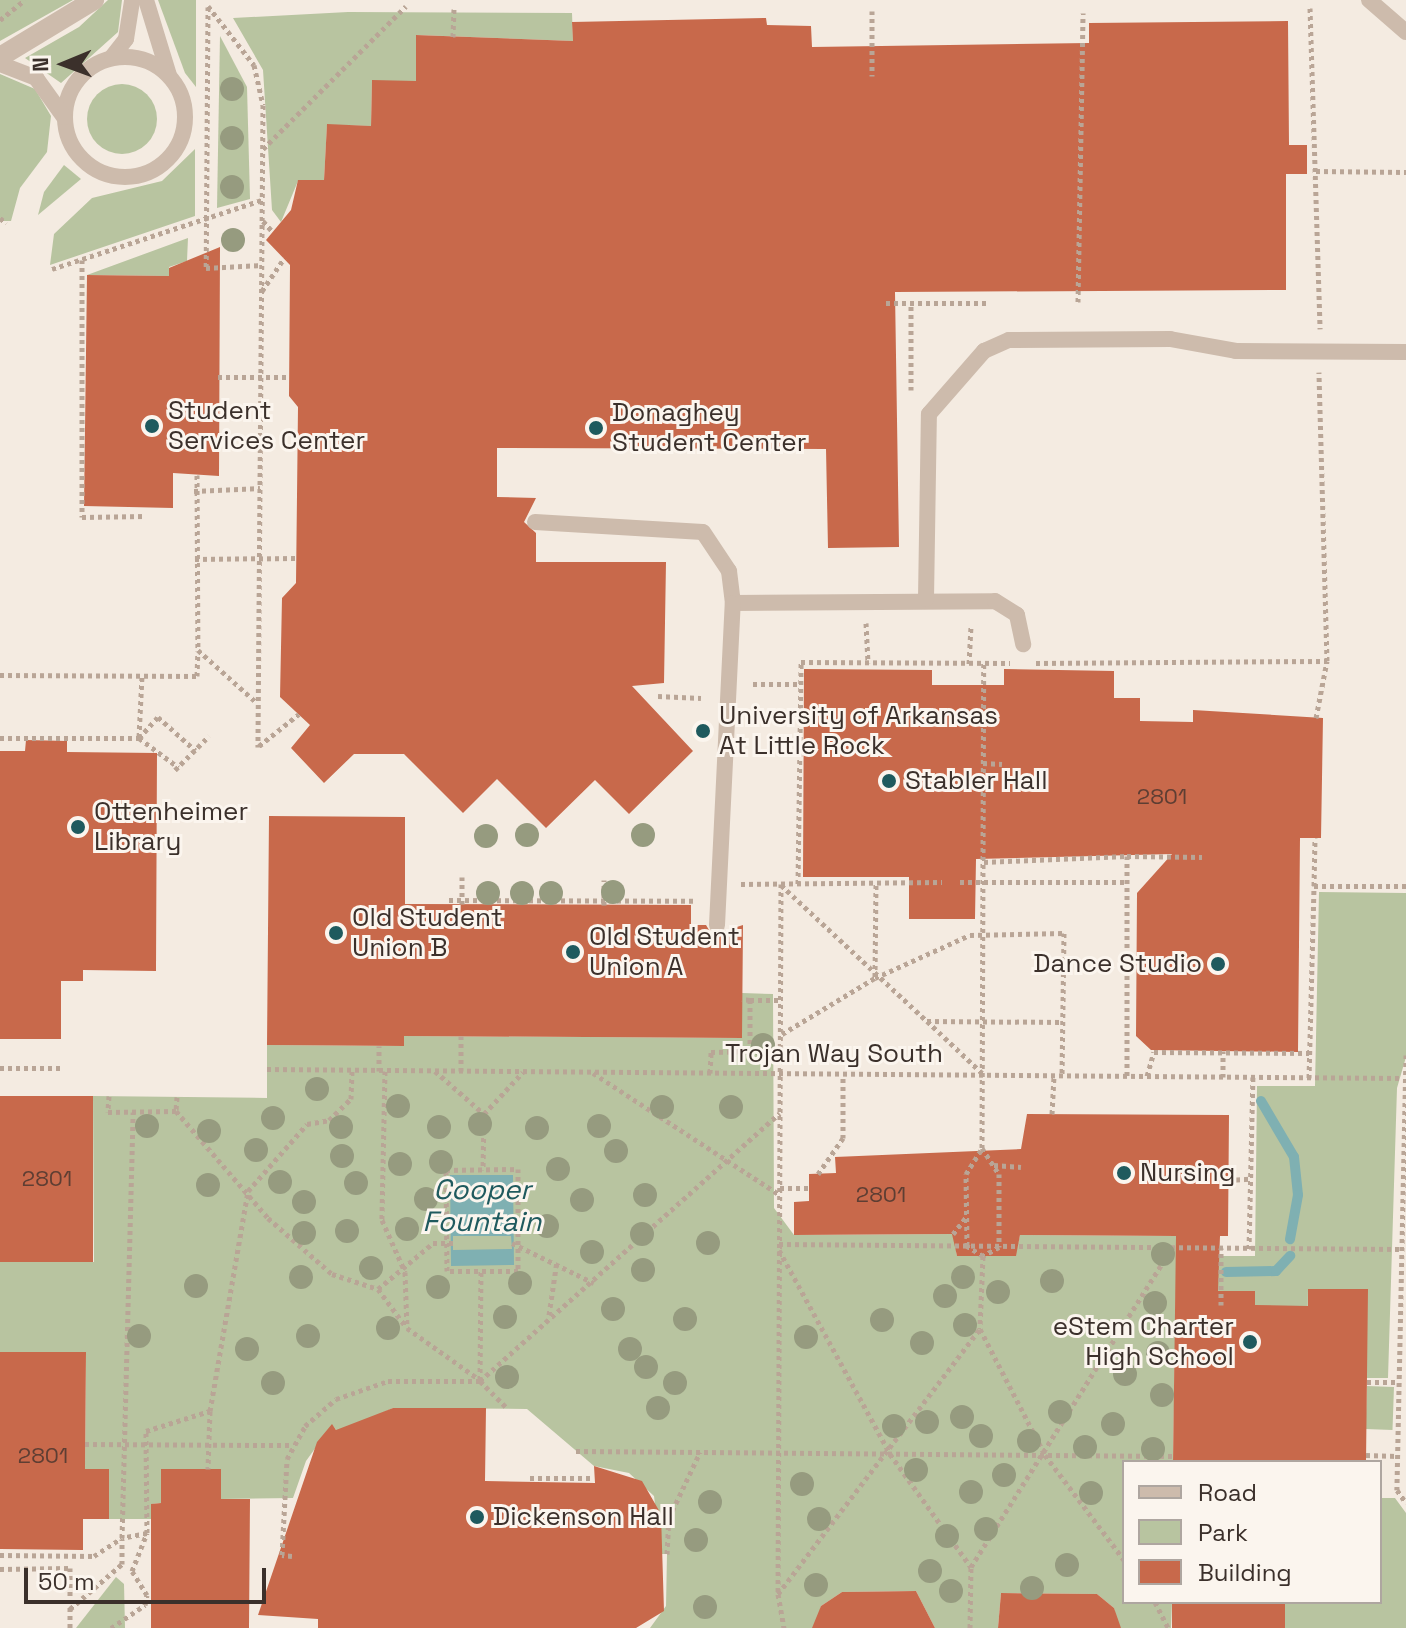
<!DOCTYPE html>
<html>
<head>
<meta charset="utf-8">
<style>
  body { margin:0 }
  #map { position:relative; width:1406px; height:1628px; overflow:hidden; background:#f4ebe1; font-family:"Space Grotesk",sans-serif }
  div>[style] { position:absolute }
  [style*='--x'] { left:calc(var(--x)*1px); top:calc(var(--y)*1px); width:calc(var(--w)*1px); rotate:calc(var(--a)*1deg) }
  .green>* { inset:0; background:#b8c4a0; transform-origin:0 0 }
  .round { border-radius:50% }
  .water>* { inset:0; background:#7fb0b2 }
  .stream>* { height:10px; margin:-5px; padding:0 5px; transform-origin:5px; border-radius:5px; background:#7fb0b2 }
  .building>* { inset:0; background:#c8694b; transform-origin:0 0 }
  .path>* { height:5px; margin-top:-2.5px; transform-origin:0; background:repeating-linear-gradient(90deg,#b9a596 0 4px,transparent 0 8px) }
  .service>* { height:16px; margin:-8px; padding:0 8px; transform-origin:8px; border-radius:8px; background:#cdbbac }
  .service>.ring { margin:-8px; padding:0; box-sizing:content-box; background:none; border:16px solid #cdbbac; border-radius:50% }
  .minor>* { height:20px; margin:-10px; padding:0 10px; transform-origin:10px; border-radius:10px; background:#cdbbac }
  .path-bridge>* { height:5px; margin-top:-2.5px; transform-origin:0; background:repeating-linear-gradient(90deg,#b9a596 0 4px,transparent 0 8px) }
  .trees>* { width:24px; height:24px; margin:-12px; border-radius:50%; background:#969b7f }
  .dots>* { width:22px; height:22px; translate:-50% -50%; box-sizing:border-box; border:4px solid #fbf5ee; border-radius:50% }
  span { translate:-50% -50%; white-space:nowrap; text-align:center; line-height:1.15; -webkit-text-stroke:6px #fbf5ee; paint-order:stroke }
  .number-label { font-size:22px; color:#5e3e33 }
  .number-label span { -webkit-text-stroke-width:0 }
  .poi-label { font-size:26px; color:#3b302b }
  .left { translate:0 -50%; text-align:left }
  .right { translate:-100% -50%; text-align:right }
  .street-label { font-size:26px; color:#3b302b }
  .water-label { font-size:28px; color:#1f5a5e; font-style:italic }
  .legend { position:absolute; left:1122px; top:1460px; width:260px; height:144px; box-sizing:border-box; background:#fbf5ee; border:2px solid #aea6a0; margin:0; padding:10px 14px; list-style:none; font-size:24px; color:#3b302b }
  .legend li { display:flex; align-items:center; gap:16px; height:40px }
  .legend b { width:40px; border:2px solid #aea6a0 }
  .north { position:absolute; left:24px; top:24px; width:80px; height:80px; -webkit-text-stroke:6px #fbf5ee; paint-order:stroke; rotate:269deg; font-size:22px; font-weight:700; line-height:32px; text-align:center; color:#3b302b }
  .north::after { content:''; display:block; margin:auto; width:28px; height:36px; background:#3b302b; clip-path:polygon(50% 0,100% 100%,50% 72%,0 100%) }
  .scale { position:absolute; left:24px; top:1568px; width:242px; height:36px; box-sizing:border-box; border:4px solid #3b302b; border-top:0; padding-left:10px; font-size:24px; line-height:28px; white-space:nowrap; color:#3b302b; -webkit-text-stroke:6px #fbf5ee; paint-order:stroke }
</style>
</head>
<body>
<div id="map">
  <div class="green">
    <i style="clip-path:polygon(0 0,73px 0,0 41px)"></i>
    <i style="clip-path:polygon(108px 0,122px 0,118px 32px,61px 83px,25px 58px,79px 27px)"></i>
    <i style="clip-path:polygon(158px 0,196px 0,196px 87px,185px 73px)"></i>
    <i style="clip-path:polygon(348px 12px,572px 13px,573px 41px,417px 35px,416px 81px,372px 81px,371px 126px,327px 125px,324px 180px,298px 181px,281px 222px,272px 210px,263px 70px,233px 18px)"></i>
    <i style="clip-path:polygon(220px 36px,247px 87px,250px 199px,217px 208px)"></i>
    <i style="clip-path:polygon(0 74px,35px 89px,51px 116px,47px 152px,20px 188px,11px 221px,0 221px)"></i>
    <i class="round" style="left:87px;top:84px;width:70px;height:70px"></i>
    <i style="clip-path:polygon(195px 149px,195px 216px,50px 265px,54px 234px,92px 198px,162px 181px)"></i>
    <i style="clip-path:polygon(64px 165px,81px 179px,38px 215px,44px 192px)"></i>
    <i style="clip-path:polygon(188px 238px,187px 261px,169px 267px,169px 276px,87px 275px)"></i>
    <i style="clip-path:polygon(1319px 892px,1406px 893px,1406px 1057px,1397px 1088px,1388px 1378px,1367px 1378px,1308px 1289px,1307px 1388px,1255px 1305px,1254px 1291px,1231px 1291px,1218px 1305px,1218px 1256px,1255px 1256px,1257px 1086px,1315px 1086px)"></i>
    <i style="clip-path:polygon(742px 993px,773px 994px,774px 1208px,794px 1235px,953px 1234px,957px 1256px,1015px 1256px,1020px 1235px,1177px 1236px,1173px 1462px,1124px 1462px,1124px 1602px,1172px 1602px,1171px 1628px,1118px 1628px,1114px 1608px,1097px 1594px,1001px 1593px,998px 1628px,935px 1628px,916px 1591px,842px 1592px,821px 1606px,817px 1628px,650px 1628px,666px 1606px,667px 1554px,661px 1554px,654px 1496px,629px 1473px,594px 1466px,527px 1409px,393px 1408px,339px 1433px,332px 1425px,306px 1461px,293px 1498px,221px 1499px,221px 1470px,162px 1469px,161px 1503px,152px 1504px,151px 1519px,109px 1519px,109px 1470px,85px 1469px,86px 1353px,0 1352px,0 1262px,94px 1262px,93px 1096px,267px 1098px,267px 1045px,403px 1046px,404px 1036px,741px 1038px)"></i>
    <i style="left:1367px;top:1386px;width:27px;height:43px;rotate:2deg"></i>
    <i style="clip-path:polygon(1380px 1498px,1395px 1498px,1406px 1513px,1406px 1628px,1285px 1628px,1285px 1602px,1380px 1602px)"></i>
    <i style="clip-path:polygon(116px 1577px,124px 1584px,125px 1628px,76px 1628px)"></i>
  </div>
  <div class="water">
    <i style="clip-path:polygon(evenodd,450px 1175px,513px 1175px,514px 1265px,451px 1266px,450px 1175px,453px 1236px,511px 1236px,512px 1249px,453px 1250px,453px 1236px)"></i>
  </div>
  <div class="stream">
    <i style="--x:1261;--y:1101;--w:65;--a:59.5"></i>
    <i style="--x:1294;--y:1157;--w:38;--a:84"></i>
    <i style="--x:1298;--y:1195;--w:45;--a:100.3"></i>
    <i style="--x:1226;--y:1272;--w:50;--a:-1.1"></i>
    <i style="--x:1276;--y:1271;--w:21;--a:-47"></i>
  </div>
  <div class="building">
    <i style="clip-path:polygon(766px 18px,767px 25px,811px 26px,812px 47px,1089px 43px,1089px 23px,1288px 21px,1289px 145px,1307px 145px,1307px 174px,1286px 174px,1286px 290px,895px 292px,899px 547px,828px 548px,826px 449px,497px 448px,497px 497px,536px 498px,524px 522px,536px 533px,536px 562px,666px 562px,664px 683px,632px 686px,693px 751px,629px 814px,595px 780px,546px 828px,497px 779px,463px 813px,404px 754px,354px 754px,324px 783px,291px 748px,310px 725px,280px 697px,282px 598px,296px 583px,298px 407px,289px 396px,290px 265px,266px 240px,291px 210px,298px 180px,324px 180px,327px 124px,371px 126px,372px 80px,416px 81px,416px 35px,573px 41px,572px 22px)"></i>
    <i style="clip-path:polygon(220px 247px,219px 476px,173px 473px,173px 508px,84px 506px,87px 275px,169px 276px,169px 268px)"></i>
    <i style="clip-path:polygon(804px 669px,932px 670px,932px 685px,1004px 685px,1004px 669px,1114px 671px,1114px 698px,1140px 698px,1140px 721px,1193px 722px,1193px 710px,1323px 718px,1321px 838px,1300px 838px,1298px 1052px,1151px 1050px,1136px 1036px,1137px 893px,1172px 854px,976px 859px,975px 919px,909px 919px,909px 877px,803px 877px)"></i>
    <i style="clip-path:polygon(26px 740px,67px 741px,67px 752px,157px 753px,156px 971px,83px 970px,83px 981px,61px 981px,61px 1039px,0 1039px,0 751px,25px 751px)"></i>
    <i style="clip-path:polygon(269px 816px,405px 817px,405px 904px,691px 905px,691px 925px,706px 925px,712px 935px,743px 925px,742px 1038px,404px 1036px,404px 1046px,267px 1045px)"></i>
    <i style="left:93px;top:1096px;width:166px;height:93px;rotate:90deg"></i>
    <i style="clip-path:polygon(1027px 1114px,1229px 1115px,1228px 1236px,1220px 1236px,1218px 1291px,1255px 1291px,1255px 1305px,1308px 1306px,1308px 1289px,1368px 1289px,1366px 1462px,1173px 1462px,1176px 1236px,1020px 1235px,1016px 1256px,957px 1256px,952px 1234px,794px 1235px,794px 1202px,809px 1201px,809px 1174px,836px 1173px,835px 1157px,1021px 1149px)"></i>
    <i style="clip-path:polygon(0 1352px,86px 1352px,85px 1469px,109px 1469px,109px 1519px,83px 1519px,83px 1550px,0 1549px)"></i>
    <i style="clip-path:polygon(393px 1408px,486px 1408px,485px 1481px,595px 1483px,594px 1466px,642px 1481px,661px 1514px,664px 1611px,636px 1628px,318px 1628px,318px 1619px,258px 1615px,317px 1442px,332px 1424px,336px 1430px)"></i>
    <i style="clip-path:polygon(161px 1469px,221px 1469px,221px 1499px,250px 1499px,249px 1628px,151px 1628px,151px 1504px,161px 1503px)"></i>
    <i style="clip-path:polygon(916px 1591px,935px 1628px,812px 1628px,821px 1606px,842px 1592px)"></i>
    <i style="clip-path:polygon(1001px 1593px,1097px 1594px,1114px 1608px,1121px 1628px,998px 1628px)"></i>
    <i style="left:1172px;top:1602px;width:113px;height:26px"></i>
  </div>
  <div class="path">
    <i style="--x:208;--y:6;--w:75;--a:52.1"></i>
    <i style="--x:254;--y:65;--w:41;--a:77.3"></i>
    <i style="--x:263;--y:105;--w:642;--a:90.45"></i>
    <i style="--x:208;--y:7;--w:261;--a:90.4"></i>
    <i style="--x:206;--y:268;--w:55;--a:-3.1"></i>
    <i style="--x:1310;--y:8;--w:321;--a:88.2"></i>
    <i style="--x:872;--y:11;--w:65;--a:90"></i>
    <i style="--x:0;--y:20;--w:32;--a:-39"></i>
    <i style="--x:453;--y:37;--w:28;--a:-88"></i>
    <i style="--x:263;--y:149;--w:202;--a:-45"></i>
    <i style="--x:1316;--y:171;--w:90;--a:0.6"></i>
    <i style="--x:0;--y:218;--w:8;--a:40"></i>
    <i style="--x:263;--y:221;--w:15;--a:48"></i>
    <i style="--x:82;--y:260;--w:257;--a:90"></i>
    <i style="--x:82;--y:517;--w:64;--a:-0.9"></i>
    <i style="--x:52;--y:269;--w:221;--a:-18.2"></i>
    <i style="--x:262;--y:291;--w:40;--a:-56"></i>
    <i style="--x:1078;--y:302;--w:289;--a:-89"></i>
    <i style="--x:886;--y:303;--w:100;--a:0"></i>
    <i style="--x:911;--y:390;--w:87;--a:-90"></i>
    <i style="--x:197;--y:475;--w:175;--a:89.7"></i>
    <i style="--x:198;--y:650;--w:79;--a:41.9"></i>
    <i style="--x:194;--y:491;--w:66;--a:-2.6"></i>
    <i style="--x:195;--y:559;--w:100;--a:-0.6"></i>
    <i style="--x:866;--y:623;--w:40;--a:87.1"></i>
    <i style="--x:1036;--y:663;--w:291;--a:-0.4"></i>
    <i style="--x:969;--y:664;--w:39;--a:-87"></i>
    <i style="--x:0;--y:675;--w:197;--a:0.3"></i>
    <i style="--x:197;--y:676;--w:25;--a:-88"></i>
    <i style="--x:753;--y:684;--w:47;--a:0"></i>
    <i style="--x:658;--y:696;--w:43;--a:2.7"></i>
    <i style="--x:1316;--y:718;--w:58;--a:-79.1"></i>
    <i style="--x:1327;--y:661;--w:289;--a:-91.6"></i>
    <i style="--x:139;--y:737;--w:62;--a:-87.2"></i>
    <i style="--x:0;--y:738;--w:139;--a:0"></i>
    <i style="--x:139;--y:738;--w:49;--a:36.6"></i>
    <i style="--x:139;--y:738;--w:28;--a:-48"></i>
    <i style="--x:158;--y:717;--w:50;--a:41.7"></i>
    <i style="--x:259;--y:746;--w:51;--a:-38.7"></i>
    <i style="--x:983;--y:763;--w:19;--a:3"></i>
    <i style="--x:175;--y:770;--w:48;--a:-45"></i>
    <i style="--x:1127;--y:856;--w:75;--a:0.8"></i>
    <i style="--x:984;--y:862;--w:143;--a:-2.4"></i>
    <i style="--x:1127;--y:856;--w:220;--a:90"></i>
    <i style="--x:960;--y:882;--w:167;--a:0"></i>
    <i style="--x:741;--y:884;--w:201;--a:-0.6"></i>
    <i style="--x:781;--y:884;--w:710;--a:90.24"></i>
    <i style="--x:778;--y:1594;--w:35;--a:80"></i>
    <i style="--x:798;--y:884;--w:222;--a:-89.2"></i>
    <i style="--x:801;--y:662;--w:209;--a:0.3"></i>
    <i style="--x:781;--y:885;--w:200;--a:43"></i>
    <i style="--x:927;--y:1021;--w:134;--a:0.4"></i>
    <i style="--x:1314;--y:886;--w:48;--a:-88.8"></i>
    <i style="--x:449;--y:900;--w:245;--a:0.2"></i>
    <i style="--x:462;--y:904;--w:27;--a:-90"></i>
    <i style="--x:604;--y:905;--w:25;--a:-90"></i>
    <i style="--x:875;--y:977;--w:93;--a:-89.4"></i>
    <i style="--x:750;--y:1000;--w:32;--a:0"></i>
    <i style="--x:927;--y:1021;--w:77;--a:43.4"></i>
    <i style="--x:782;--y:1034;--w:109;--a:-31.1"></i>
    <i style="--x:875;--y:978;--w:104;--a:-24.4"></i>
    <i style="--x:970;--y:935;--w:94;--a:-1.2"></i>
    <i style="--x:1064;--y:933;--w:143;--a:90.8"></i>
    <i style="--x:461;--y:1036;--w:35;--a:90"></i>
    <i style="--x:1406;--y:1055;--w:435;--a:91.2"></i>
    <i style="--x:1397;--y:1490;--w:16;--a:55"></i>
    <i style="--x:0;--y:1068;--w:60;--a:0"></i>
    <i style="--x:267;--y:1069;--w:1134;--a:0.45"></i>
    <i style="--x:379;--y:1071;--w:25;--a:-90"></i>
    <i style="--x:385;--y:1071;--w:149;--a:91.2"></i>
    <i style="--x:382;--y:1220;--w:57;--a:66.1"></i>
    <i style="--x:405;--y:1272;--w:56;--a:88"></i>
    <i style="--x:407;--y:1328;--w:90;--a:35.5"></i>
    <i style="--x:435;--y:1071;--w:65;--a:41.3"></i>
    <i style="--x:484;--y:1114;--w:56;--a:91"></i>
    <i style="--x:593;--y:1073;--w:223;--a:33.1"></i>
    <i style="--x:710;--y:1073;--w:21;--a:-87"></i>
    <i style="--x:711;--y:1052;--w:39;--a:-1"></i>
    <i style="--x:750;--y:1051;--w:51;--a:-90"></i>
    <i style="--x:750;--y:1000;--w:8;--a:-173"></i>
    <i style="--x:1147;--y:1076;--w:25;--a:-74"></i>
    <i style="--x:1154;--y:1052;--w:155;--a:0.4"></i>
    <i style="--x:1223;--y:1077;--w:26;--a:-90"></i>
    <i style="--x:1309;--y:1078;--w:192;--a:-88.5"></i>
    <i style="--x:1314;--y:886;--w:92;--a:0"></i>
    <i style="--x:109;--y:1096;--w:16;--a:94"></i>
    <i style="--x:108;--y:1112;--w:68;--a:-0.8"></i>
    <i style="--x:177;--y:1097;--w:14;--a:94"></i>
    <i style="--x:176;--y:1111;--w:141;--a:49.3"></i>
    <i style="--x:268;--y:1218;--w:85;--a:41.2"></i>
    <i style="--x:332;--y:1274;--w:48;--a:18.1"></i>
    <i style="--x:378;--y:1289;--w:47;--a:53.6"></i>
    <i style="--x:484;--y:1114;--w:57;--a:-47.1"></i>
    <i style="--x:1052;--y:1114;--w:39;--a:-87"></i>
    <i style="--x:982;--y:1148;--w:31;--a:57"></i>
    <i style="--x:999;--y:1174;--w:73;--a:90"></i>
    <i style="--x:999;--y:1247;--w:18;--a:151"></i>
    <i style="--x:994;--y:1165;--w:27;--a:4"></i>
    <i style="--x:518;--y:1169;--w:102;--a:90"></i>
    <i style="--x:518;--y:1271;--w:71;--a:180"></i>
    <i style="--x:447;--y:1271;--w:101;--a:-90.6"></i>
    <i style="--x:446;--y:1170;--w:72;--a:-0.8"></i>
    <i style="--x:818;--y:1174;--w:44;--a:-55.2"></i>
    <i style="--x:843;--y:1138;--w:63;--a:-90"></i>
    <i style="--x:1228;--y:1180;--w:22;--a:-3"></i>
    <i style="--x:780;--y:1188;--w:29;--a:0"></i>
    <i style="--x:953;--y:1234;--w:23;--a:-52"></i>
    <i style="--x:512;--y:1243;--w:91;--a:26"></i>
    <i style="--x:779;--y:1244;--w:620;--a:0.46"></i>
    <i style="--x:1249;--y:1249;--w:172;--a:-88.7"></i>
    <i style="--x:779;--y:1250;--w:232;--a:61.4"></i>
    <i style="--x:890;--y:1454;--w:139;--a:54.4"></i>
    <i style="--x:983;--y:1256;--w:19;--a:-148"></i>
    <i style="--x:967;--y:1246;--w:72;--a:-90.8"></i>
    <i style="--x:966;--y:1174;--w:31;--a:-58"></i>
    <i style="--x:982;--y:1148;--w:485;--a:-89.8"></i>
    <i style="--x:983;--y:1256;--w:73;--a:92.4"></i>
    <i style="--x:980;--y:1329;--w:142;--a:62.7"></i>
    <i style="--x:1045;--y:1455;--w:131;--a:53"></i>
    <i style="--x:378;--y:1289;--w:72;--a:-39.9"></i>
    <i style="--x:433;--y:1243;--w:20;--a:0"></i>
    <i style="--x:1221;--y:1305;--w:57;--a:-90"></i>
    <i style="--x:549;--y:1315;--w:55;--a:-81.6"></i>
    <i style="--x:480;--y:1380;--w:109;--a:-89.5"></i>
    <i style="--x:480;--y:1381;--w:402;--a:-41.8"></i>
    <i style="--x:1367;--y:1382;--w:31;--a:0"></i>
    <i style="--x:210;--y:1411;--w:223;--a:-80.2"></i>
    <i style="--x:248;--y:1191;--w:89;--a:-48.6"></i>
    <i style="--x:307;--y:1124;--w:22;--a:-10"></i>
    <i style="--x:329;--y:1120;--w:30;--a:-44"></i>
    <i style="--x:351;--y:1099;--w:29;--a:-88"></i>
    <i style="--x:85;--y:1444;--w:208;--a:0.3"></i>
    <i style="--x:576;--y:1451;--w:597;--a:0.48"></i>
    <i style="--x:1366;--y:1455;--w:31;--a:2"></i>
    <i style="--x:530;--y:1478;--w:64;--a:0"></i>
    <i style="--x:147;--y:1533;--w:102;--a:-90.6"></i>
    <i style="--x:146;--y:1431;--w:67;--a:-17.4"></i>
    <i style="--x:210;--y:1411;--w:58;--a:92"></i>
    <i style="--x:667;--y:1554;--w:36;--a:-87"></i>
    <i style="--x:669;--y:1518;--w:73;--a:-64.8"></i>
    <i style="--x:0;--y:1555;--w:94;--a:0.6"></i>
    <i style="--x:94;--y:1556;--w:33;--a:-33"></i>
    <i style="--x:292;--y:1556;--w:10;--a:-174"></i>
    <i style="--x:282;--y:1555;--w:96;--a:-87"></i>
    <i style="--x:287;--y:1459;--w:38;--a:-61"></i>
    <i style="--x:305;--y:1426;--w:41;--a:-41.1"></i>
    <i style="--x:336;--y:1399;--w:55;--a:-19.1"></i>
    <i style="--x:388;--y:1381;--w:92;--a:0"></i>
    <i style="--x:480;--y:1381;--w:40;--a:45"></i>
    <i style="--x:0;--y:1569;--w:70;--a:-0.8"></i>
    <i style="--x:70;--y:1568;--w:60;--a:90"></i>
    <i style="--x:778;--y:1594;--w:333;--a:-52.7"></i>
    <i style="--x:1155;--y:1602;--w:29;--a:63"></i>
    <i style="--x:70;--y:1609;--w:69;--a:-40.9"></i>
    <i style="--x:122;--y:1564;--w:25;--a:-90"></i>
    <i style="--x:111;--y:1628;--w:41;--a:-34.1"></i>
    <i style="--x:145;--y:1605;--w:10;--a:-79"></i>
    <i style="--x:147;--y:1595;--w:28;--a:-122"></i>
    <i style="--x:132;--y:1571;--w:41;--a:-68.5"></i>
    <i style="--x:147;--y:1533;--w:25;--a:169"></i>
    <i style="--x:122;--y:1538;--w:426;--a:-88.5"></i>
    <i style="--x:970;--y:1628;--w:61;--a:-89.1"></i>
    <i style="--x:971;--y:1567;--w:376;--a:-57.8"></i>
  </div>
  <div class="service">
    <i style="--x:146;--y:0;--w:78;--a:73"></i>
    <i style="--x:1369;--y:0;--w:49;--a:40.9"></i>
    <i class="ring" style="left:65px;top:57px;width:104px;height:104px"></i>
    <i style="--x:112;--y:57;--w:23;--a:-52"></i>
    <i style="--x:126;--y:39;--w:39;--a:-81"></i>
    <i style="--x:0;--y:64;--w:39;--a:21"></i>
    <i style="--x:36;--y:78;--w:48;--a:54.3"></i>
    <i style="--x:535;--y:522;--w:168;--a:3.4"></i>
    <i style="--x:703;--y:532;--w:47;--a:56.3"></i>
    <i style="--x:729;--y:571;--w:32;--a:83"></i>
    <i style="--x:733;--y:603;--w:262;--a:-0.4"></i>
    <i style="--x:995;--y:601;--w:26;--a:32"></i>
    <i style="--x:1017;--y:615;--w:30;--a:78"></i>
    <i style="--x:926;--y:599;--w:185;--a:-89.1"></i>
    <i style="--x:929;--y:414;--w:84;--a:-48.9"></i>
    <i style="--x:984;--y:351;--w:27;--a:-24"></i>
    <i style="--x:1009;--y:340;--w:161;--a:-0.4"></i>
    <i style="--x:1170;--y:339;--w:67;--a:10.3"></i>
    <i style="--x:1236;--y:351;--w:170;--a:0.3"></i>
    <i style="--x:717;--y:925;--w:322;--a:-87.2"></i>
  </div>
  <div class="minor">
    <i style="--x:0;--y:57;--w:110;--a:-31.2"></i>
  </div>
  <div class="path-bridge">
    <i style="--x:218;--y:377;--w:72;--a:0"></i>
  </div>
  <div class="trees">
    <i style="left:232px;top:89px"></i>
    <i style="left:232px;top:138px"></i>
    <i style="left:232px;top:187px"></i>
    <i style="left:233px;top:240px"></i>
    <i style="left:527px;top:835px"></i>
    <i style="left:643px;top:835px"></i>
    <i style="left:486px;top:836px"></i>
    <i style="left:613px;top:892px"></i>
    <i style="left:488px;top:893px"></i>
    <i style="left:522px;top:893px"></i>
    <i style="left:551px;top:893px"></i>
    <i style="left:763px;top:1045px"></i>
    <i style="left:317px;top:1089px"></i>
    <i style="left:398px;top:1106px"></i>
    <i style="left:662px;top:1107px"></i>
    <i style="left:731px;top:1107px"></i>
    <i style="left:273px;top:1118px"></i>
    <i style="left:480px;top:1124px"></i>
    <i style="left:147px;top:1126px"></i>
    <i style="left:599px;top:1126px"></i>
    <i style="left:341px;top:1127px"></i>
    <i style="left:439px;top:1127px"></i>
    <i style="left:537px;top:1128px"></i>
    <i style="left:209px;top:1131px"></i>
    <i style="left:256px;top:1150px"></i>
    <i style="left:616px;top:1151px"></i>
    <i style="left:342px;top:1156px"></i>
    <i style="left:441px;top:1162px"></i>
    <i style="left:400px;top:1164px"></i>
    <i style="left:558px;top:1169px"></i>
    <i style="left:280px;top:1182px"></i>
    <i style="left:356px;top:1183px"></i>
    <i style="left:208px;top:1185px"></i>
    <i style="left:645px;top:1195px"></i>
    <i style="left:426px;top:1199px"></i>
    <i style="left:582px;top:1200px"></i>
    <i style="left:304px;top:1202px"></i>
    <i style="left:547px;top:1226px"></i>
    <i style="left:407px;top:1229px"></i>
    <i style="left:347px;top:1231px"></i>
    <i style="left:304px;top:1233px"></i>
    <i style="left:642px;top:1234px"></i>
    <i style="left:708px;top:1243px"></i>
    <i style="left:592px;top:1252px"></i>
    <i style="left:1163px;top:1254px"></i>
    <i style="left:371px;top:1268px"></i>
    <i style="left:643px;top:1270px"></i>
    <i style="left:301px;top:1277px"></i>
    <i style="left:963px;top:1277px"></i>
    <i style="left:1052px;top:1281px"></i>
    <i style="left:520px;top:1283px"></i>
    <i style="left:196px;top:1286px"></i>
    <i style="left:438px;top:1287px"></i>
    <i style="left:998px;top:1292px"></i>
    <i style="left:945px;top:1296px"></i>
    <i style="left:1155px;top:1303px"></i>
    <i style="left:613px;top:1309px"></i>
    <i style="left:505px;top:1317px"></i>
    <i style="left:685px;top:1319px"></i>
    <i style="left:882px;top:1320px"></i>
    <i style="left:965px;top:1325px"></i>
    <i style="left:388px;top:1328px"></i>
    <i style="left:139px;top:1336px"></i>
    <i style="left:308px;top:1336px"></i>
    <i style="left:806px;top:1337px"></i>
    <i style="left:922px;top:1343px"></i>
    <i style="left:247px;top:1349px"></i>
    <i style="left:630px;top:1349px"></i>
    <i style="left:1158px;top:1353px"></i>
    <i style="left:646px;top:1367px"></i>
    <i style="left:1125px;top:1374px"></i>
    <i style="left:507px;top:1377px"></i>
    <i style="left:273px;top:1383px"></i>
    <i style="left:675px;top:1383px"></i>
    <i style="left:1162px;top:1395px"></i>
    <i style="left:658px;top:1408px"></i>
    <i style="left:1060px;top:1412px"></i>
    <i style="left:962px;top:1417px"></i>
    <i style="left:927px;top:1422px"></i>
    <i style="left:1113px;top:1424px"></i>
    <i style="left:894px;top:1426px"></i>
    <i style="left:981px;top:1436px"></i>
    <i style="left:1029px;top:1441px"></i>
    <i style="left:1085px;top:1447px"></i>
    <i style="left:1153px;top:1449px"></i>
    <i style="left:916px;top:1470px"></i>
    <i style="left:1004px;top:1475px"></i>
    <i style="left:802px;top:1484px"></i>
    <i style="left:971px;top:1492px"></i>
    <i style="left:1091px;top:1493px"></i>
    <i style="left:710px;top:1502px"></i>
    <i style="left:819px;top:1519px"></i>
    <i style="left:986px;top:1529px"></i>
    <i style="left:947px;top:1536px"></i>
    <i style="left:696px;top:1540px"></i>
    <i style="left:1067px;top:1565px"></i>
    <i style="left:930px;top:1571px"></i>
    <i style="left:816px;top:1585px"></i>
    <i style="left:1032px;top:1588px"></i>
    <i style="left:951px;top:1591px"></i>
    <i style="left:705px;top:1607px"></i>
  </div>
  <div class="dots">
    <i style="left:152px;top:426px;background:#1f5a5e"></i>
    <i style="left:596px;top:428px;background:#1f5a5e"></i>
    <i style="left:703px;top:731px;background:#1f5a5e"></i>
    <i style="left:889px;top:781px;background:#1f5a5e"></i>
    <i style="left:78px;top:827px;background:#1f5a5e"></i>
    <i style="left:336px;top:933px;background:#1f5a5e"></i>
    <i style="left:573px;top:952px;background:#1f5a5e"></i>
    <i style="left:1218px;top:964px;background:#1f5a5e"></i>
    <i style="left:1124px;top:1173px;background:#1f5a5e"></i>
    <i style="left:1250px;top:1342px;background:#1f5a5e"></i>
    <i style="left:477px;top:1517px;background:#1f5a5e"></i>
  </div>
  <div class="number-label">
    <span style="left:1162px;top:797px">2801</span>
    <span style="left:47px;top:1179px">2801</span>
    <span style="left:881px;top:1195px">2801</span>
    <span style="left:43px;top:1456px">2801</span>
  </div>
  <div class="poi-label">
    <span class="left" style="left:168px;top:426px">Student<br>Services Center</span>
    <span class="left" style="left:612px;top:428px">Donaghey<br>Student Center</span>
    <span class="left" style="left:719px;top:731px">University of Arkansas<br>At Little Rock</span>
    <span class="left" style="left:905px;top:781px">Stabler Hall</span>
    <span class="left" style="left:94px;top:827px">Ottenheimer<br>Library</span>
    <span class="left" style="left:352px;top:933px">Old Student<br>Union B</span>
    <span class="left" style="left:589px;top:952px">Old Student<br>Union A</span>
    <span class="right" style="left:1202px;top:964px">Dance Studio</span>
    <span class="left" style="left:1140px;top:1173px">Nursing</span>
    <span class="right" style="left:1234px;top:1342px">eStem Charter<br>High School</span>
    <span class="left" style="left:493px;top:1517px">Dickenson Hall</span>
  </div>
  <div class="street-label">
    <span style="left:834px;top:1054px">Trojan Way South</span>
  </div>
  <div class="water-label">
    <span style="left:482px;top:1205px">Cooper<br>Fountain</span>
  </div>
  <ul class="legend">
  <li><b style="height:10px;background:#cdbbac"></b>Road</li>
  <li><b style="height:22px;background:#b8c4a0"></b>Park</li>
  <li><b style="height:22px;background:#c8694b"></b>Building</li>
  </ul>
  <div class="north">N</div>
  <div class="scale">50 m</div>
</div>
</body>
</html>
